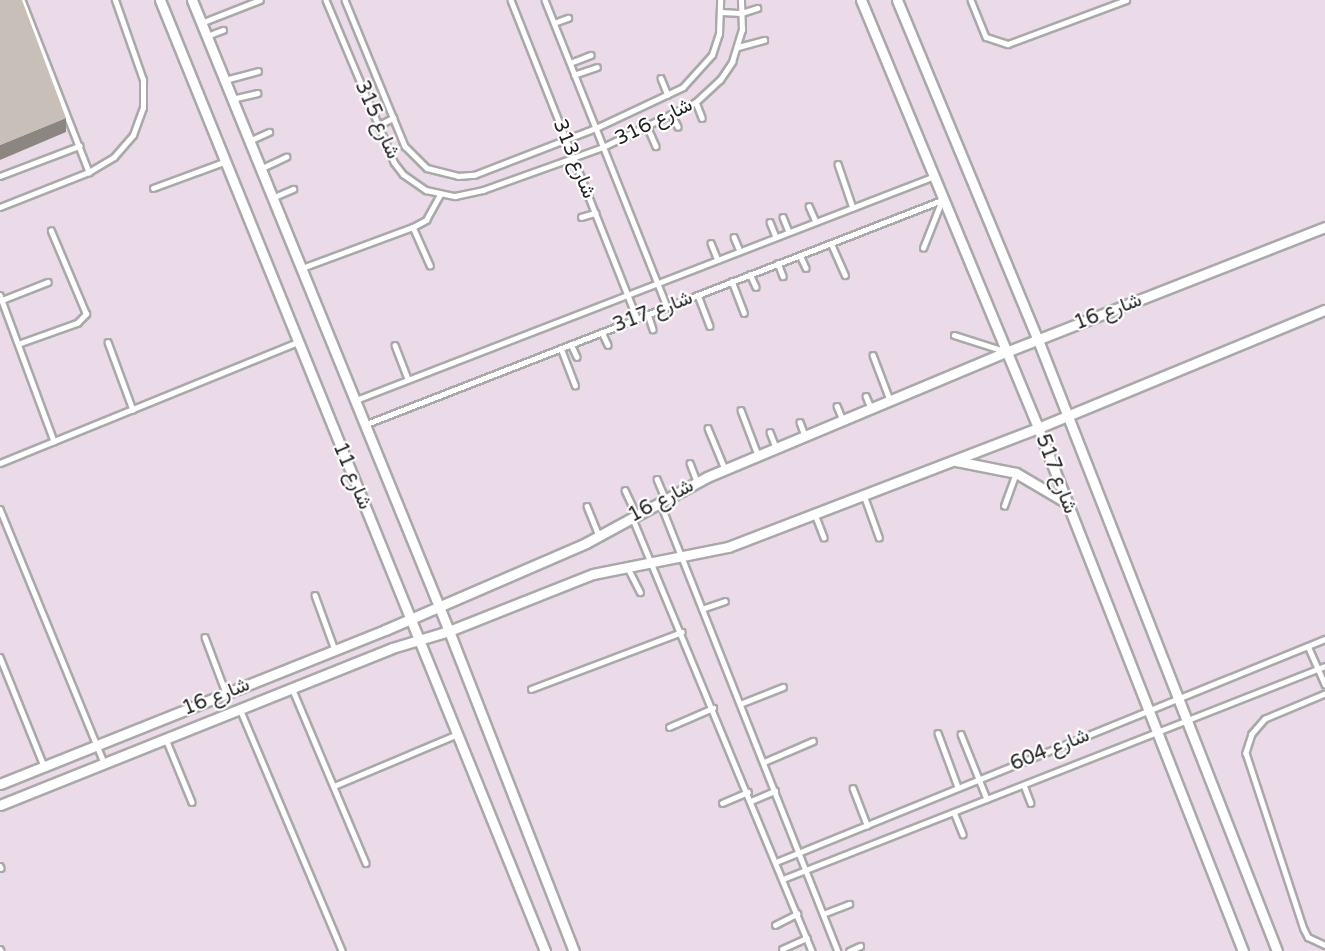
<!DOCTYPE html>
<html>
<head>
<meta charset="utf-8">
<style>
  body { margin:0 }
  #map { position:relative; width:1325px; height:951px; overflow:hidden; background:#f2efe9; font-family:"Varela Round",Vazirmatn,sans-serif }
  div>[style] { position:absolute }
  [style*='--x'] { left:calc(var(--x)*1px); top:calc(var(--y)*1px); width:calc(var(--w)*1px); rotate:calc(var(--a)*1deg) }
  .industrial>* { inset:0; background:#ebdbe8; transform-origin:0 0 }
  .roads { filter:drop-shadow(2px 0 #a9a9a9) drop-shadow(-2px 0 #a9a9a9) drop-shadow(0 2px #a9a9a9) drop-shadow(0 -2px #a9a9a9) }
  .lane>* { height:4.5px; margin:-2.25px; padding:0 2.25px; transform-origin:2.25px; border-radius:2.25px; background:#fff }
  .street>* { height:9px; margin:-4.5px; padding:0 4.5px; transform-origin:4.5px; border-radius:4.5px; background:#fff }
  .shaded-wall>* { inset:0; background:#8b8681 }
  .building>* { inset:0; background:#c7bfb8 }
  span { translate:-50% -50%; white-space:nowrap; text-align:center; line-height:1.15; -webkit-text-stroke:4.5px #fff; paint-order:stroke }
  .street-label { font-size:20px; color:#222 }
</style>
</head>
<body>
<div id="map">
  <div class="industrial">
    <i style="left:0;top:0;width:1325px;height:951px"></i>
  </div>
  <div class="roads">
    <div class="lane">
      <i style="--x:22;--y:0;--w:185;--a:68.7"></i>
      <i style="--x:326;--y:0;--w:176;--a:67.2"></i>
      <i style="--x:394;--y:162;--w:15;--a:53"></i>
      <i style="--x:403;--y:174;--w:28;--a:35"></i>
      <i style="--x:426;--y:190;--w:30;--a:12"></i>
      <i style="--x:455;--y:196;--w:29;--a:-12"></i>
      <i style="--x:483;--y:190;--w:127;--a:-19.7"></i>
      <i style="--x:603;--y:147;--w:103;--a:-25.8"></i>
      <i style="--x:696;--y:102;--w:33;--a:-43"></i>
      <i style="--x:720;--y:80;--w:22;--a:-56"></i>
      <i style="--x:732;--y:62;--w:34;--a:-73"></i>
      <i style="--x:742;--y:30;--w:30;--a:-92"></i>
      <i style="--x:345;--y:0;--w:158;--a:67.7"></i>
      <i style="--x:405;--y:146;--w:31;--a:45"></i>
      <i style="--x:427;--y:168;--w:32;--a:14"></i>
      <i style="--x:458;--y:176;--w:16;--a:-4"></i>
      <i style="--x:474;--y:175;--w:131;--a:-21.1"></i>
      <i style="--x:596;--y:128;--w:96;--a:-25.2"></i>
      <i style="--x:683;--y:87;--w:43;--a:-47.8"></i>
      <i style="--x:712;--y:55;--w:22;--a:-72"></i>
      <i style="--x:719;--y:34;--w:34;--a:-88"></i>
      <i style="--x:511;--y:0;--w:342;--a:68.4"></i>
      <i style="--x:545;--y:0;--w:330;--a:68.3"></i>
      <i style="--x:971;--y:0;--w:40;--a:68"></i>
      <i style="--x:986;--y:37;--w:23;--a:18"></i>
      <i style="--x:1008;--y:44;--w:126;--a:-20.4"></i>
      <i style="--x:721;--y:12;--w:21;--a:3"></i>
      <i style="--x:742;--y:13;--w:16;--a:-18"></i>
      <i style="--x:201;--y:23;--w:63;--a:-21.3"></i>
      <i style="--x:554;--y:23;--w:15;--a:-20"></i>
      <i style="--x:207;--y:36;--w:17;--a:-21"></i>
      <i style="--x:738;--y:47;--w:27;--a:-15"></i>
      <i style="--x:570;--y:63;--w:22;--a:-21"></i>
      <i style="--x:574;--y:75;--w:24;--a:-19"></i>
      <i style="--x:661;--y:78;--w:18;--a:68"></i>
      <i style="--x:225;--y:80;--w:34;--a:-15"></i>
      <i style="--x:232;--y:99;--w:26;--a:-13"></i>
      <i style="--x:696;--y:102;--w:17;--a:69"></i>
      <i style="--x:672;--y:115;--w:13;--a:63"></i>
      <i style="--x:379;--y:125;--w:16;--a:-27"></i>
      <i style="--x:647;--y:126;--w:22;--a:66"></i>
      <i style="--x:249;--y:141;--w:22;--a:-24"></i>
      <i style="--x:838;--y:164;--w:46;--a:71.2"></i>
      <i style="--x:260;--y:169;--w:29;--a:-25"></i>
      <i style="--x:0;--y:176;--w:85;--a:-20.8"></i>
      <i style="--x:153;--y:188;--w:76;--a:-20.1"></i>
      <i style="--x:272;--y:198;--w:23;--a:-23"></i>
      <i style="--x:809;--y:206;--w:17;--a:66"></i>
      <i style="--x:0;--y:207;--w:96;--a:-21.5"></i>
      <i style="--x:89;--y:172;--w:29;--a:-31"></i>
      <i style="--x:114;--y:157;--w:29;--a:-49"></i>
      <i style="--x:133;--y:135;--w:29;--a:-70"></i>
      <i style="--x:143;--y:108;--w:28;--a:-90"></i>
      <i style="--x:143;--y:80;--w:85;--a:-109.3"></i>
      <i style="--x:581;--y:217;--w:15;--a:-16"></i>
      <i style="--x:783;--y:217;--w:16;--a:68"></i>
      <i style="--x:770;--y:222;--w:16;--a:68"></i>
      <i style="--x:413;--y:227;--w:42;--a:65.9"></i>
      <i style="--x:734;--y:237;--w:15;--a:67"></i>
      <i style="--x:711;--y:243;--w:18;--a:68"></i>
      <i style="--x:831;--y:243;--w:35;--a:66"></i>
      <i style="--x:923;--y:248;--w:52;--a:-68.4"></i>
      <i style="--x:800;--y:255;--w:14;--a:65"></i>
      <i style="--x:778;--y:263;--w:14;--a:69"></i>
      <i style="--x:302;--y:268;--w:118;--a:-20.3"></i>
      <i style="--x:413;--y:227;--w:15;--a:-28"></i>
      <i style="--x:426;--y:220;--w:29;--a:-61"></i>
      <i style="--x:750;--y:274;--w:14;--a:65"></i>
      <i style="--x:732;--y:281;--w:34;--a:69"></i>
      <i style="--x:0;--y:295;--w:156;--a:69.7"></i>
      <i style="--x:698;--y:295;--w:33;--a:69"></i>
      <i style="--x:2;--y:300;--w:49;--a:-21.4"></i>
      <i style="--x:648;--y:314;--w:16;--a:72"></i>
      <i style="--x:602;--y:332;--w:14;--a:65"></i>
      <i style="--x:954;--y:335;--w:52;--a:17.7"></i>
      <i style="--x:108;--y:342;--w:72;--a:69.8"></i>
      <i style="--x:18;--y:344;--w:63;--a:-19.6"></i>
      <i style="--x:77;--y:323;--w:13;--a:-45"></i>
      <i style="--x:86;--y:314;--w:90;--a:-112.9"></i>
      <i style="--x:571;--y:344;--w:14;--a:65"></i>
      <i style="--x:395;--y:345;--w:36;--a:69"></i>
      <i style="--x:561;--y:348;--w:40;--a:69"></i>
      <i style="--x:873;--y:355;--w:48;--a:69.3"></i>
      <i style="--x:866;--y:396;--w:13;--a:67"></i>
      <i style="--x:356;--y:400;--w:618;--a:-21.16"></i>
      <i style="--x:837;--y:406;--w:15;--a:67"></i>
      <i style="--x:741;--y:410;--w:48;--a:69.3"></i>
      <i style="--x:800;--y:422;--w:15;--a:70"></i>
      <i style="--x:364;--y:425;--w:620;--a:-21.27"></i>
      <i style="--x:708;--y:428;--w:44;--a:67.5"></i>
      <i style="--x:770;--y:432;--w:17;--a:69"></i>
      <i style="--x:0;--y:463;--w:319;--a:-22.1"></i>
      <i style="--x:690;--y:463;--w:19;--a:69"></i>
      <i style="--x:657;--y:479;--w:21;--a:67"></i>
      <i style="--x:625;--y:490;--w:26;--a:65"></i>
      <i style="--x:864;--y:495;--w:45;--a:70.3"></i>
      <i style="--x:660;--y:502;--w:483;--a:68.4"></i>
      <i style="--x:587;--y:506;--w:31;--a:68"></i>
      <i style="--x:1004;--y:506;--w:35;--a:-70"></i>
      <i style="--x:0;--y:509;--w:274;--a:67.7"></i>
      <i style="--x:815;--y:514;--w:25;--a:69"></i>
      <i style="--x:633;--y:519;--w:468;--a:67.5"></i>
      <i style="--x:628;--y:568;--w:27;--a:63"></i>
      <i style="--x:315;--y:595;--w:59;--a:70"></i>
      <i style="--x:702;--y:609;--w:24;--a:-19"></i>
      <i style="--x:205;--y:637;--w:60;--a:69.4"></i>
      <i style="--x:1308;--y:646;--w:42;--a:65.9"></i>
      <i style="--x:0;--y:657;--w:118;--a:68"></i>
      <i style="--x:292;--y:688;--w:190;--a:67.1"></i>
      <i style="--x:531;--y:689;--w:161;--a:-20.7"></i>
      <i style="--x:1325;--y:694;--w:65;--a:157.4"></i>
      <i style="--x:1265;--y:719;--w:20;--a:131"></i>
      <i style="--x:1252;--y:734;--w:20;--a:108"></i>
      <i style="--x:1246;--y:753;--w:185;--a:71.8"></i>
      <i style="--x:1304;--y:929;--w:9;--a:63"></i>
      <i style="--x:1308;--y:937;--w:19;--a:25"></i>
      <i style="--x:740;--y:704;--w:46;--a:-21.6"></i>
      <i style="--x:240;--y:709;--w:263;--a:67.1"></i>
      <i style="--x:669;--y:727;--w:48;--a:-23.4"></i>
      <i style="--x:938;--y:733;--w:58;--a:69.7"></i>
      <i style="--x:961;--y:734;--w:70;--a:68.2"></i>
      <i style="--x:166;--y:739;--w:68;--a:67.6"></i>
      <i style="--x:764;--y:762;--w:53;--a:-23.2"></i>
      <i style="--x:1024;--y:785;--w:19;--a:69"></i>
      <i style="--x:334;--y:786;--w:134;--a:-22.8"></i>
      <i style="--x:853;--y:788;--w:40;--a:69"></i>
      <i style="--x:751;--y:801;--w:26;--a:-23"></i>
      <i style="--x:722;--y:803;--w:28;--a:-23"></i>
      <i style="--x:954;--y:812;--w:24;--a:68"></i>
      <i style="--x:776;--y:862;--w:593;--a:-22.11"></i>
      <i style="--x:0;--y:866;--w:2;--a:63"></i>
      <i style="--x:783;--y:879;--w:582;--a:-21.45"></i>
      <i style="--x:823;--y:914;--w:28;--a:-21"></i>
      <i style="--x:775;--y:925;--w:25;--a:-27"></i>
      <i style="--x:0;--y:949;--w:2;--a:63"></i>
      <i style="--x:782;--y:949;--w:27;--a:-24"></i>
      <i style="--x:849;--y:951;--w:12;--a:-24"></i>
    </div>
    <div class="street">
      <i style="--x:160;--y:0;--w:1026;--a:67.96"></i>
      <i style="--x:192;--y:0;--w:681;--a:67.84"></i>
      <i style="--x:449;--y:631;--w:344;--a:68.7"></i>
      <i style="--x:861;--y:0;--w:463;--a:67.5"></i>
      <i style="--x:1038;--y:428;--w:562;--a:68.6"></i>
      <i style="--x:897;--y:0;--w:368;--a:67.5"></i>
      <i style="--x:1038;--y:340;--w:656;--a:68.64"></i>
      <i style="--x:956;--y:461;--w:61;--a:11.3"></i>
      <i style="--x:1016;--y:473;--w:59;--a:30.5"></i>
      <i style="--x:0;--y:784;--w:415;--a:-21.8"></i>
      <i style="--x:385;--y:630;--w:219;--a:-23.4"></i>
      <i style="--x:586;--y:543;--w:138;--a:-28.6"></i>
      <i style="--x:707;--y:477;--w:324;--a:-22.7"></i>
      <i style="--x:1006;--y:352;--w:343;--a:-21.4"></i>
      <i style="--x:0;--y:805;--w:422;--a:-21.8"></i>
      <i style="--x:392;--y:648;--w:59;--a:-16.6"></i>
      <i style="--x:449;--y:631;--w:155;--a:-21.6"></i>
      <i style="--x:593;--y:574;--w:138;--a:-11.3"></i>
      <i style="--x:728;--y:547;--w:332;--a:-21"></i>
      <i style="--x:1038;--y:428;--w:310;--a:-22.4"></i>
    </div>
  </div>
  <div class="shaded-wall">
    <i style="clip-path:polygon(66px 118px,66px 132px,0 160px,0 145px)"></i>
  </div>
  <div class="building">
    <i style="clip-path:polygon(0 0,22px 0,66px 118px,0 145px)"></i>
  </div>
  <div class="street-label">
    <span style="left:377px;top:120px;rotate:66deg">شارع 315</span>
    <span style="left:654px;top:122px;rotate:-26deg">شارع 316</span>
    <span style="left:574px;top:159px;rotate:68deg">شارع 313</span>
    <span style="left:653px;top:312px;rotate:-21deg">شارع 317</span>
    <span style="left:1108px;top:312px;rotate:-21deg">شارع 16</span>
    <span style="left:1056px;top:474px;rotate:69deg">شارع 517</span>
    <span style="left:352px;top:476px;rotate:67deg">شارع 11</span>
    <span style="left:661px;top:501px;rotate:-28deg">شارع 16</span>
    <span style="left:216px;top:697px;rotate:-22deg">شارع 16</span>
    <span style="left:1050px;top:750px;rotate:-22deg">شارع 604</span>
  </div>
</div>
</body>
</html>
